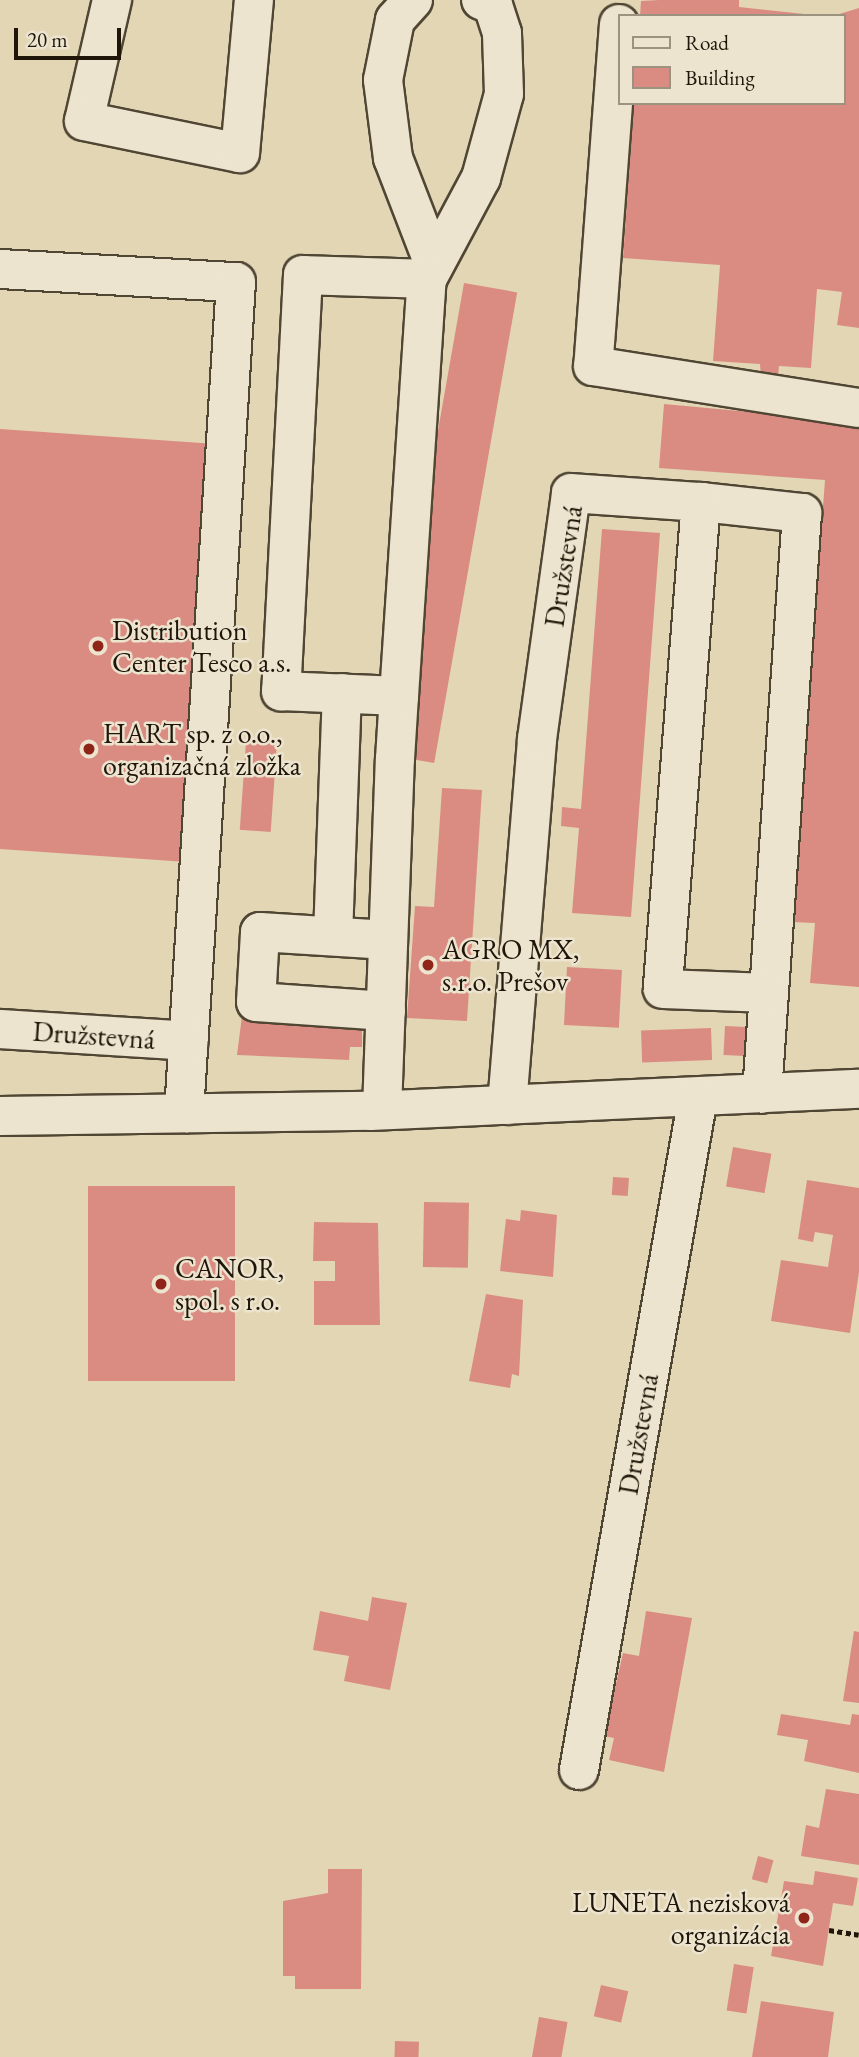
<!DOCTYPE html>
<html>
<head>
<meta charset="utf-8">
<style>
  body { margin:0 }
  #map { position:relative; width:859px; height:2057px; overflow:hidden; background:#e3d6b5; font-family:"EB Garamond",serif }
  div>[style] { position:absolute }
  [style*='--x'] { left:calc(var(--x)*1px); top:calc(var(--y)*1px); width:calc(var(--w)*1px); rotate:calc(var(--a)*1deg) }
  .building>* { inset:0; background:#da8c82; transform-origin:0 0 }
  .path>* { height:4.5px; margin-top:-2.25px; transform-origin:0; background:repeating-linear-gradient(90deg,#1f1609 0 5px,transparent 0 8.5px) }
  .roads { filter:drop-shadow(2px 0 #504634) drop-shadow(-2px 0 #504634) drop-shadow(0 2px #504634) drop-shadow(0 -2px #504634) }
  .minor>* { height:38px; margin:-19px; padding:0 19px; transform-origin:19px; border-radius:19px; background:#ede4cf }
  .dots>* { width:19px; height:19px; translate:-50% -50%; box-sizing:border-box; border:4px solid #ede4cf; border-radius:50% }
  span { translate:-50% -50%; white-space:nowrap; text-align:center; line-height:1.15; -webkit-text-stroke:5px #ede4cf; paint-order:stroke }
  .street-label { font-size:28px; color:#1f1609 }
  .poi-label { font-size:28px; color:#1f1609 }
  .left { translate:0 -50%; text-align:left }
  .right { translate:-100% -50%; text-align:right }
  .legend { position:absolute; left:618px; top:14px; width:228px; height:91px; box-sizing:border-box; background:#ede4cf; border:2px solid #9b9280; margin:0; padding:9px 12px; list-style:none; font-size:21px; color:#1f1609 }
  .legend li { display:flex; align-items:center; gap:14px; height:35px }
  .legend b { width:35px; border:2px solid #9b9280 }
  .scale { position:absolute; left:14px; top:28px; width:107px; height:32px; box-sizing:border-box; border:4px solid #1f1609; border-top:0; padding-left:9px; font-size:21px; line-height:24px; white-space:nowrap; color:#1f1609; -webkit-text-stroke:5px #ede4cf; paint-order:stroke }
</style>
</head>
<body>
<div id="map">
  <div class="building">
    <i style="clip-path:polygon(659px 0,739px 0,739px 7px,823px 16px,640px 16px,641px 1px)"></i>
    <i style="clip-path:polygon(859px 8px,859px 328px,837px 325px,842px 292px,817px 289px,811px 368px,779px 366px,777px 386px,761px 378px,760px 364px,713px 361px,720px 265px,623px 258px,634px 103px,843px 103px,843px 16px,836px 15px)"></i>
    <i style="left:464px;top:283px;width:54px;height:478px;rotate:10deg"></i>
    <i style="clip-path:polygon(664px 404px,859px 422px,859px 987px,810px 983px,815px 923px,792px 922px,825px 480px,659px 468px)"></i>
    <i style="left:0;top:429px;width:209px;height:419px;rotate:4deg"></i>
    <i style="clip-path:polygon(602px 529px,660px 533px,631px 917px,572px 913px,579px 828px,561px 826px,562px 807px,581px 809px)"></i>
    <i style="left:246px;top:741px;width:31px;height:89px;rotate:4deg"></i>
    <i style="clip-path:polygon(442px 788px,482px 790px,467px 1021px,407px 1018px,415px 906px,434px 907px)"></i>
    <i style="left:567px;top:967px;width:55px;height:58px;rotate:3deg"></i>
    <i style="clip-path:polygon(242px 1016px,362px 1025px,362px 1047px,350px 1047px,349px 1060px,237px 1055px)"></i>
    <i style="left:725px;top:1026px;width:21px;height:29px;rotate:3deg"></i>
    <i style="left:711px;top:1028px;width:32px;height:70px;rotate:88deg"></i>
    <i style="left:733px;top:1147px;width:39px;height:40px;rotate:10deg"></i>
    <i style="left:613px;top:1177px;width:16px;height:18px;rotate:4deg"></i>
    <i style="clip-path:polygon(807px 1180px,859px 1188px,859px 1272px,850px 1333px,771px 1321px,781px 1260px,828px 1267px,833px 1235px,815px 1232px,813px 1242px,798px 1239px)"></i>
    <i style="left:88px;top:1186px;width:147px;height:195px"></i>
    <i style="left:424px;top:1202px;width:45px;height:65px;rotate:1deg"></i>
    <i style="clip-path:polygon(521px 1210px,557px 1215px,553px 1277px,500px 1271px,506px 1219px,520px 1221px)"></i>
    <i style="clip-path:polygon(314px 1222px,378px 1223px,380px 1325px,314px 1325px,314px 1281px,335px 1281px,335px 1261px,313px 1261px)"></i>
    <i style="clip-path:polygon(486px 1294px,523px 1300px,519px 1376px,512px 1374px,510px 1388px,469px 1381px)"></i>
    <i style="clip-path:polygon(372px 1597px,407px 1603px,390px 1690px,344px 1681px,349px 1656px,313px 1650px,320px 1611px,368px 1621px)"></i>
    <i style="clip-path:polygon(646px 1611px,692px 1618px,664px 1772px,609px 1760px,614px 1738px,604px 1736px,623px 1653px,639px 1656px)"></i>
    <i style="clip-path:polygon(854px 1631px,859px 1632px,859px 1703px,843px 1701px)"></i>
    <i style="clip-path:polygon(781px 1714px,850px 1725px,852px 1714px,859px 1715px,859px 1773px,804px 1761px,808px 1740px,777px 1735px)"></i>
    <i style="clip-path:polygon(826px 1789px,859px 1794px,859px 1865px,801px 1856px,806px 1825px,819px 1828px)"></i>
    <i style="left:758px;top:1856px;width:16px;height:24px;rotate:15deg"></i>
    <i style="clip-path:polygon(328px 1869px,362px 1869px,361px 1989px,295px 1989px,295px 1976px,283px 1976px,283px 1901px,328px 1893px)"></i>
    <i style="clip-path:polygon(815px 1871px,858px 1878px,853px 1906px,833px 1903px,823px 1966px,771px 1956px,784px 1881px,813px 1885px)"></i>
    <i style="left:734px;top:1964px;width:20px;height:47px;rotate:9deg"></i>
    <i style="left:601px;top:1985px;width:28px;height:32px;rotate:13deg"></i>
    <i style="clip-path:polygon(761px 2001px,834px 2012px,828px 2057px,752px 2057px)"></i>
    <i style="left:539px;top:2017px;width:29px;height:41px;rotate:10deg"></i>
    <i style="left:395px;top:2041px;width:24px;height:16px;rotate:2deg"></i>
  </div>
  <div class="path">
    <i style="--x:829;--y:1930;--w:30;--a:9"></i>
  </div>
  <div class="roads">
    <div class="minor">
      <i style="--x:112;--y:0;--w:124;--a:103"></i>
      <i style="--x:84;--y:121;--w:159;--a:11.6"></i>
      <i style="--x:240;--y:153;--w:154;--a:-84.8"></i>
      <i style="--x:413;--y:0;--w:27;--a:132"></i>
      <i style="--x:395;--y:20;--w:61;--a:101.3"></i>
      <i style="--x:383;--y:80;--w:79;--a:82.7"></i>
      <i style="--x:393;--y:158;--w:114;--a:68.9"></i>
      <i style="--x:619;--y:24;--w:343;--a:94.3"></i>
      <i style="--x:593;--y:366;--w:269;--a:9"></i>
      <i style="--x:0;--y:269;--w:236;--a:3.2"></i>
      <i style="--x:236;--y:282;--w:833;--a:93.58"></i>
      <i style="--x:427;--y:279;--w:115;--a:-61.9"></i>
      <i style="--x:481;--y:178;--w:87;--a:-74.7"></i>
      <i style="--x:504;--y:94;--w:61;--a:-91.9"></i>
      <i style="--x:502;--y:33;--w:29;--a:-108"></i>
      <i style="--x:493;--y:5;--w:13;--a:-157"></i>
      <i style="--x:701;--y:502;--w:102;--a:6.2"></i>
      <i style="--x:802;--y:513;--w:582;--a:93.94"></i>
      <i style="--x:333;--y:936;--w:243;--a:-87.9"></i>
      <i style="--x:386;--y:1011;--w:130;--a:-176"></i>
      <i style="--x:256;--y:1002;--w:70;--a:-86.7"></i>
      <i style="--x:260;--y:932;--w:128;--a:3.6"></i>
      <i style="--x:0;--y:1029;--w:189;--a:3.6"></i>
      <i style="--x:507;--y:1105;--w:367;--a:-85.3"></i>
      <i style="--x:537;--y:739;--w:248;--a:-82.1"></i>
      <i style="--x:571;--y:493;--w:130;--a:4"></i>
      <i style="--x:701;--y:502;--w:488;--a:94.5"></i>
      <i style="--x:663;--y:989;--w:106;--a:2.2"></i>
      <i style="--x:382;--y:1110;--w:351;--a:-87.9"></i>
      <i style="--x:395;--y:759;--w:63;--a:-86.4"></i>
      <i style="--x:399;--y:696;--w:418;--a:-86.2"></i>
      <i style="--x:427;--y:279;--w:124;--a:-178.2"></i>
      <i style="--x:303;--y:275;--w:417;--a:93"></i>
      <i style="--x:281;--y:691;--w:118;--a:2.4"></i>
      <i style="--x:0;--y:1116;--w:370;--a:-0.8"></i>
      <i style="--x:370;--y:1111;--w:489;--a:-2.6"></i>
      <i style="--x:579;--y:1770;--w:683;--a:-79.97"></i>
    </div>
  </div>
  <div class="dots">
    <i style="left:98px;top:646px;background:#8f2418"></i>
    <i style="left:89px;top:749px;background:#8f2418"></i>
    <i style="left:428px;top:965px;background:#8f2418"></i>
    <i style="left:161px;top:1284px;background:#8f2418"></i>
    <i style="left:804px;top:1918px;background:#8f2418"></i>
  </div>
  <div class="street-label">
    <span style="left:563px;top:566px;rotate:-81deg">Družstevná</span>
    <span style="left:94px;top:1035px;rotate:4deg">Družstevná</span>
    <span style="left:638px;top:1434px;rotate:-80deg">Družstevná</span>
  </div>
  <div class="poi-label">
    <span class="left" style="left:112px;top:646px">Distribution<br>Center Tesco a.s.</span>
    <span class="left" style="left:103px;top:749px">HART sp. z o.o.,<br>organizačná zložka</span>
    <span class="left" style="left:442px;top:965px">AGRO MX,<br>s.r.o. Prešov</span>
    <span class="left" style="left:175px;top:1284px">CANOR,<br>spol. s r.o.</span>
    <span class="right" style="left:790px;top:1918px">LUNETA nezisková<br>organizácia</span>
  </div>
  <ul class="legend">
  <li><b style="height:9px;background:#ede4cf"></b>Road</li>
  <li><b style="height:19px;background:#da8c82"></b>Building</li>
  </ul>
  <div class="scale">20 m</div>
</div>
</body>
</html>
